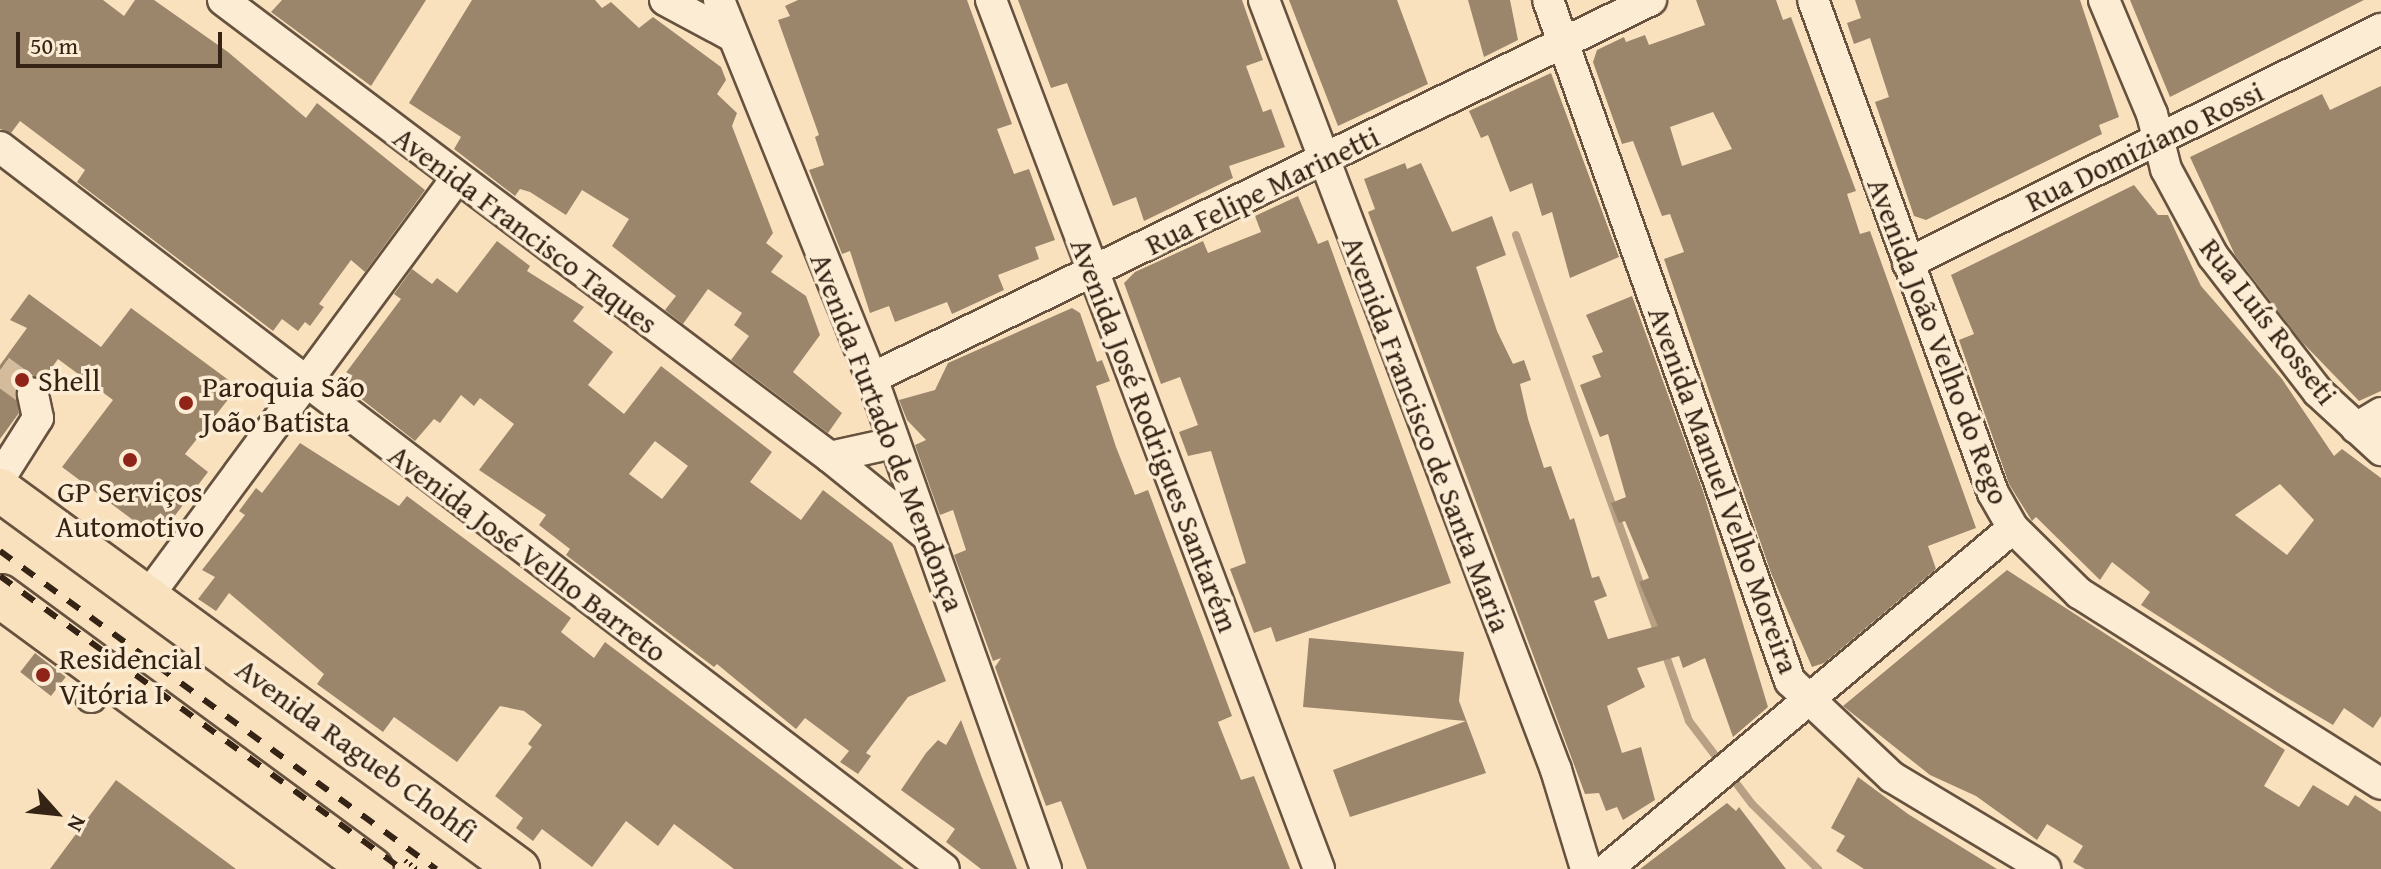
<!DOCTYPE html>
<html>
<head>
<meta charset="utf-8">
<style>
  body { margin:0 }
  #map { position:relative; width:2381px; height:869px; overflow:hidden; background:#fae1bd; font-family:"Gentium Book Plus",serif }
  div>[style] { position:absolute }
  [style*='--x'] { left:calc(var(--x)*1px); top:calc(var(--y)*1px); width:calc(var(--w)*1px); rotate:calc(var(--a)*1deg) }
  .stream>* { height:8px; margin:-4px; padding:0 4px; transform-origin:4px; border-radius:4px; background:#b7a084 }
  .building>* { inset:0; background:#9b866c; transform-origin:0 0 }
  .minor-tunnel>* { height:30px; margin-top:-15px; transform-origin:0; background:repeating-linear-gradient(90deg,#d3bb9b 0 30px,transparent 0 45px) }
  .path>* { height:5px; margin-top:-2.5px; transform-origin:0; background:repeating-linear-gradient(90deg,#352315 0 2px,transparent 0 6px) }
  .roads { filter:drop-shadow(2px 0 #66523f) drop-shadow(-2px 0 #66523f) drop-shadow(0 2px #66523f) drop-shadow(0 -2px #66523f) }
  .minor>* { height:30px; margin:-15px; padding:0 15px; transform-origin:15px; border-radius:15px; background:#fcecd4 }
  .highway>* { height:42px; margin:-21px; padding:0 21px; transform-origin:21px; border-radius:21px; background:#fae1bd }
  .rail>* { height:6px; margin-top:-3px; transform-origin:0; background:repeating-linear-gradient(90deg,#352315 0 14px,transparent 0 28px) }
  .dots>* { width:22px; height:22px; translate:-50% -50%; box-sizing:border-box; border:4px solid #fcecd4; border-radius:50% }
  span { translate:-50% -50%; white-space:nowrap; text-align:center; line-height:1.15; -webkit-text-stroke:7px #fcecd4; paint-order:stroke }
  .street-label { font-size:30px; color:#352315 }
  .poi-label { font-size:30px; color:#352315 }
  .left { translate:0 -50%; text-align:left }
  .north { position:absolute; left:16px; top:773px; width:80px; height:80px; -webkit-text-stroke:6px #fcecd4; paint-order:stroke; rotate:117deg; font-size:22px; font-weight:700; line-height:32px; text-align:center; color:#352315 }
  .north::after { content:''; display:block; margin:auto; width:28px; height:36px; background:#352315; clip-path:polygon(50% 0,100% 100%,50% 72%,0 100%) }
  .scale { position:absolute; left:16px; top:32px; width:206px; height:36px; box-sizing:border-box; border:4px solid #352315; border-top:0; padding-left:10px; font-size:24px; line-height:28px; white-space:nowrap; color:#352315; -webkit-text-stroke:6px #fcecd4; paint-order:stroke }
</style>
</head>
<body>
<div id="map">
  <div class="stream">
    <i style="--x:1516;--y:235;--w:427;--a:70.4"></i>
    <i style="--x:1664;--y:650;--w:75;--a:70.6"></i>
    <i style="--x:1689;--y:721;--w:104;--a:52.8"></i>
    <i style="--x:1752;--y:804;--w:93;--a:44.6"></i>
  </div>
  <div class="building">
    <i style="clip-path:polygon(0 0,103px 0,124px 16px,135px 0,154px 0,228px 52px,306px 118px,317px 103px,425px 190px,365px 272px,351px 260px,319px 304px,324px 307px,310px 326px,305px 322px,298px 331px,282px 319px,273px 331px,77px 182px,85px 170px,20px 121px,11px 133px,0 129px)"></i>
    <i style="clip-path:polygon(282px 0,426px 0,371px 86px,271px 12px)"></i>
    <i style="clip-path:polygon(472px 0,595px 0,602px 8px,611px 2px,639px 28px,653px 17px,721px 67px,726px 80px,717px 94px,737px 113px,732px 126px,773px 233px,766px 243px,783px 256px,771px 272px,806px 296px,820px 335px,793px 372px,842px 413px,828px 433px,731px 360px,749px 336px,734px 325px,742px 313px,708px 289px,683px 324px,665px 310px,676px 296px,612px 246px,629px 219px,582px 190px,566px 215px,530px 192px,520px 189px,515px 196px,454px 149px,461px 137px,409px 103px)"></i>
    <i style="clip-path:polygon(798px 0,967px 0,1012px 124px,997px 129px,1014px 174px,1029px 169px,1055px 240px,1035px 247px,1039px 259px,998px 275px,1004px 290px,952px 314px,947px 302px,895px 322px,889px 306px,870px 313px,850px 251px,842px 254px,809px 170px,824px 165px,815px 137px,819px 135px,778px 20px,790px 16px,785px 6px)"></i>
    <i style="clip-path:polygon(1018px 0,1242px 0,1263px 60px,1246px 66px,1263px 112px,1271px 109px,1285px 147px,1229px 166px,1233px 178px,1144px 221px,1136px 197px,1113px 206px,1067px 83px,1051px 88px)"></i>
    <i style="clip-path:polygon(1289px 0,1397px 0,1428px 84px,1338px 126px)"></i>
    <i style="clip-path:polygon(1468px 0,1510px 0,1518px 40px,1484px 57px)"></i>
    <i style="clip-path:polygon(evenodd,1696px 0,1776px 0,1783px 20px,1791px 17px,1856px 191px,1847px 194px,1860px 234px,1870px 231px,1976px 528px,1928px 546px,1936px 569px,1824px 663px,1812px 667px,1771px 573px,1664px 259px,1684px 252px,1670px 214px,1662px 216px,1633px 141px,1622px 144px,1593px 62px,1597px 50px,1624px 37px,1626px 42px,1645px 35px,1649px 45px,1705px 25px,1696px 0,1713px 112px,1732px 149px,1682px 166px,1670px 127px,1713px 112px)"></i>
    <i style="clip-path:polygon(1855px 0,2080px 0,2119px 117px,2099px 125px,2102px 134px,2018px 175px,1926px 220px,1914px 216px,1875px 102px,1889px 97px,1870px 38px,1854px 44px,1847px 23px,1861px 18px)"></i>
    <i style="clip-path:polygon(2130px 0,2364px 0,2170px 97px)"></i>
    <i style="clip-path:polygon(1551px 73px,1619px 257px,1570px 278px,1552px 212px,1542px 216px,1532px 183px,1510px 192px,1488px 135px,1481px 138px,1469px 111px)"></i>
    <i style="clip-path:polygon(2381px 86px,2381px 391px,2359px 401px,2302px 342px,2235px 255px,2190px 157px,2322px 94px,2330px 110px)"></i>
    <i style="clip-path:polygon(1405px 163px,1407px 169px,1421px 163px,1452px 232px,1492px 216px,1506px 255px,1476px 267px,1497px 331px,1513px 364px,1524px 360px,1531px 380px,1520px 384px,1528px 419px,1544px 468px,1551px 466px,1570px 520px,1574px 518px,1592px 578px,1599px 576px,1607px 596px,1594px 601px,1608px 639px,1658px 626px,1639px 582px,1649px 578px,1625px 521px,1619px 523px,1611px 503px,1626px 497px,1608px 434px,1600px 437px,1580px 385px,1601px 377px,1592px 356px,1603px 352px,1586px 315px,1632px 296px,1703px 491px,1768px 707px,1733px 737px,1705px 658px,1683px 668px,1679px 656px,1637px 668px,1645px 687px,1607px 706px,1622px 753px,1641px 747px,1655px 800px,1623px 820px,1617px 807px,1606px 811px,1599px 793px,1585px 794px,1368px 212px,1375px 209px,1364px 179px)"></i>
    <i style="clip-path:polygon(evenodd,2134px 185px,2158px 215px,2168px 215px,2201px 286px,2282px 379px,2334px 456px,2342px 449px,2381px 478px,2381px 716px,2373px 728px,2344px 708px,2333px 725px,2277px 692px,2141px 605px,2150px 592px,2112px 562px,2100px 580px,2036px 517px,2032px 521px,2009px 484px,1959px 340px,1974px 334px,1951px 275px,2134px 185px,2280px 484px,2314px 520px,2287px 555px,2235px 515px,2280px 484px)"></i>
    <i style="clip-path:polygon(1298px 196px,1318px 244px,1328px 240px,1451px 583px,1276px 642px,1271px 627px,1254px 633px,1230px 569px,1246px 563px,1211px 451px,1188px 456px,1179px 432px,1198px 425px,1180px 377px,1161px 384px,1124px 283px,1135px 272px,1203px 241px,1208px 253px,1261px 232px,1255px 216px)"></i>
    <i style="clip-path:polygon(evenodd,497px 241px,530px 266px,527px 271px,584px 307px,573px 321px,613px 352px,588px 385px,624px 414px,661px 366px,772px 452px,750px 482px,801px 520px,823px 490px,892px 543px,946px 681px,908px 697px,866px 753px,871px 756px,858px 774px,840px 762px,849px 751px,805px 718px,796px 729px,717px 664px,714px 667px,678px 640px,566px 555px,570px 549px,539px 525px,546px 515px,479px 470px,514px 424px,480px 398px,474px 406px,461px 395px,440px 423px,434px 419px,415px 441px,346px 387px,345px 374px,401px 299px,394px 294px,412px 269px,432px 284px,437px 278px,457px 293px,497px 241px,655px 441px,688px 466px,662px 499px,629px 474px,655px 441px)"></i>
    <i style="clip-path:polygon(29px 294px,101px 347px,131px 308px,238px 387px,185px 454px,208px 472px,164px 530px,151px 521px,145px 529px,62px 467px,113px 400px,58px 359px,43px 380px,30px 376px,20px 381px,16px 389px,19px 413px,0 439px,0 365px,27px 328px,10px 320px)"></i>
    <i style="clip-path:polygon(1072px 308px,1080px 313px,1097px 362px,1102px 360px,1110px 381px,1096px 386px,1116px 447px,1135px 495px,1148px 490px,1232px 716px,1218px 722px,1241px 780px,1254px 776px,1290px 869px,1087px 869px,1061px 801px,1046px 806px,995px 667px,1001px 658px,993px 661px,954px 555px,966px 550px,953px 510px,940px 515px,915px 445px,926px 440px,907px 420px,899px 400px,935px 390px,948px 363px)"></i>
    <i style="clip-path:polygon(300px 443px,399px 506px,407px 496px,571px 618px,561px 632px,594px 658px,605px 642px,904px 869px,734px 869px,674px 824px,658px 846px,626px 821px,592px 867px,542px 829px,533px 841px,516px 828px,523px 818px,495px 796px,532px 747px,528px 744px,542px 725px,524px 711px,500px 706px,457px 762px,394px 717px,383px 732px,317px 684px,324px 674px,229px 593px,216px 611px,198px 599px,215px 577px,202px 570px,245px 515px,239px 511px,256px 488px,262px 493px)"></i>
    <i style="clip-path:polygon(2007px 570px,2285px 750px,2264px 786px,2299px 807px,2313px 785px,2348px 806px,2355px 795px,2381px 812px,2381px 869px,2085px 869px,2073px 862px,2083px 846px,2047px 824px,2037px 840px,1976px 796px,1930px 775px,1843px 706px)"></i>
    <i style="clip-path:polygon(1309px 638px,1464px 652px,1459px 701px,1486px 773px,1350px 817px,1333px 770px,1466px 721px,1303px 707px)"></i>
    <i style="left:35px;top:653px;width:39px;height:24px;rotate:38deg"></i>
    <i style="clip-path:polygon(961px 720px,981px 775px,1017px 869px,981px 869px,946px 842px,955px 829px,901px 790px,926px 753px,938px 740px,946px 745px)"></i>
    <i style="clip-path:polygon(1858px 777px,1908px 814px,1997px 869px,1864px 869px,1836px 851px,1845px 836px,1831px 828px)"></i>
    <i style="clip-path:polygon(116px 780px,236px 869px,50px 869px)"></i>
    <i style="clip-path:polygon(1727px 803px,1736px 811px,1739px 807px,1786px 869px,1640px 869px)"></i>
  </div>
  <div class="minor-tunnel">
    <i style="--x:0;--y:370;--w:41;--a:36"></i>
  </div>
  <div class="path">
    <i style="--x:405;--y:860;--w:15;--a:37"></i>
  </div>
  <div class="roads">
    <div class="minor">
      <i style="--x:223;--y:0;--w:760;--a:36.98"></i>
      <i style="--x:830;--y:457;--w:122;--a:39"></i>
      <i style="--x:665;--y:0;--w:76;--a:28.2"></i>
      <i style="--x:719;--y:0;--w:408;--a:68"></i>
      <i style="--x:872;--y:378;--w:521;--a:70.49"></i>
      <i style="--x:991;--y:0;--w:929;--a:69.32"></i>
      <i style="--x:1264;--y:0;--w:824;--a:69.23"></i>
      <i style="--x:1556;--y:770;--w:103;--a:73.1"></i>
      <i style="--x:1548;--y:0;--w:723;--a:70.44"></i>
      <i style="--x:1790;--y:681;--w:140;--a:43.3"></i>
      <i style="--x:1892;--y:777;--w:179;--a:31"></i>
      <i style="--x:1813;--y:0;--w:525;--a:69.94"></i>
      <i style="--x:1993;--y:493;--w:40;--a:60.3"></i>
      <i style="--x:2013;--y:528;--w:93;--a:44.6"></i>
      <i style="--x:2079;--y:593;--w:357;--a:32.3"></i>
      <i style="--x:2104;--y:0;--w:124;--a:67.2"></i>
      <i style="--x:2152;--y:114;--w:57;--a:75.7"></i>
      <i style="--x:2166;--y:169;--w:99;--a:61.6"></i>
      <i style="--x:2213;--y:256;--w:172;--a:52.3"></i>
      <i style="--x:2318;--y:392;--w:86;--a:42.6"></i>
      <i style="--x:0;--y:147;--w:1188;--a:37.41"></i>
      <i style="--x:1908;--y:263;--w:528;--a:-26.32"></i>
      <i style="--x:872;--y:378;--w:866;--a:-25.88"></i>
      <i style="--x:2356;--y:428;--w:29;--a:-31"></i>
      <i style="--x:830;--y:457;--w:55;--a:-12.5"></i>
      <i style="--x:884;--y:445;--w:11;--a:-45"></i>
      <i style="--x:0;--y:478;--w:71;--a:-57.7"></i>
      <i style="--x:38;--y:418;--w:25;--a:-102"></i>
      <i style="--x:148;--y:596;--w:518;--a:-53.55"></i>
      <i style="--x:91;--y:697;--w:29;--a:-56"></i>
      <i style="--x:1607;--y:869;--w:530;--a:-40.03"></i>
    </div>
    <div class="highway">
      <i style="--x:0;--y:490;--w:642;--a:36.19"></i>
      <i style="--x:0;--y:596;--w:461;--a:36.3"></i>
    </div>
  </div>
  <div class="rail">
    <i style="--x:0;--y:551;--w:540;--a:36.11"></i>
    <i style="--x:0;--y:576;--w:497;--a:36.1"></i>
  </div>
  <div class="dots">
    <i style="left:22px;top:380px;background:#8f2418"></i>
    <i style="left:186px;top:403px;background:#8f2418"></i>
    <i style="left:130px;top:460px;background:#8f2418"></i>
    <i style="left:43px;top:675px;background:#8f2418"></i>
  </div>
  <div class="street-label">
    <span style="left:2144px;top:146px;rotate:-26deg">Rua Domiziano Rossi</span>
    <span style="left:1262px;top:190px;rotate:-26deg">Rua Felipe Marinetti</span>
    <span style="left:526px;top:230px;rotate:37deg">Avenida Francisco Taques</span>
    <span style="left:2269px;top:321px;rotate:52deg">Rua Luís Rosseti</span>
    <span style="left:1939px;top:341px;rotate:69deg">Avenida João Velho do Rego</span>
    <span style="left:888px;top:432px;rotate:69deg">Avenida Furtado de Mendonça</span>
    <span style="left:1427px;top:434px;rotate:69deg">Avenida Francisco de Santa Maria</span>
    <span style="left:1155px;top:435px;rotate:69deg">Avenida José Rodrigues Santarém</span>
    <span style="left:1724px;top:490px;rotate:70deg">Avenida Manuel Velho Moreira</span>
    <span style="left:528px;top:553px;rotate:37deg">Avenida José Velho Barreto</span>
    <span style="left:357px;top:750px;rotate:36deg">Avenida Ragueb Chohfi</span>
  </div>
  <div class="poi-label">
    <span class="left" style="left:38px;top:380px">Shell</span>
    <span class="left" style="left:202px;top:403px">Paroquia São<br>João Batista</span>
    <span style="left:130px;top:508px">GP Serviços<br>Automotivo</span>
    <span class="left" style="left:59px;top:675px">Residencial<br>Vitória I</span>
  </div>
  <div class="north">N</div>
  <div class="scale">50 m</div>
</div>
</body>
</html>
